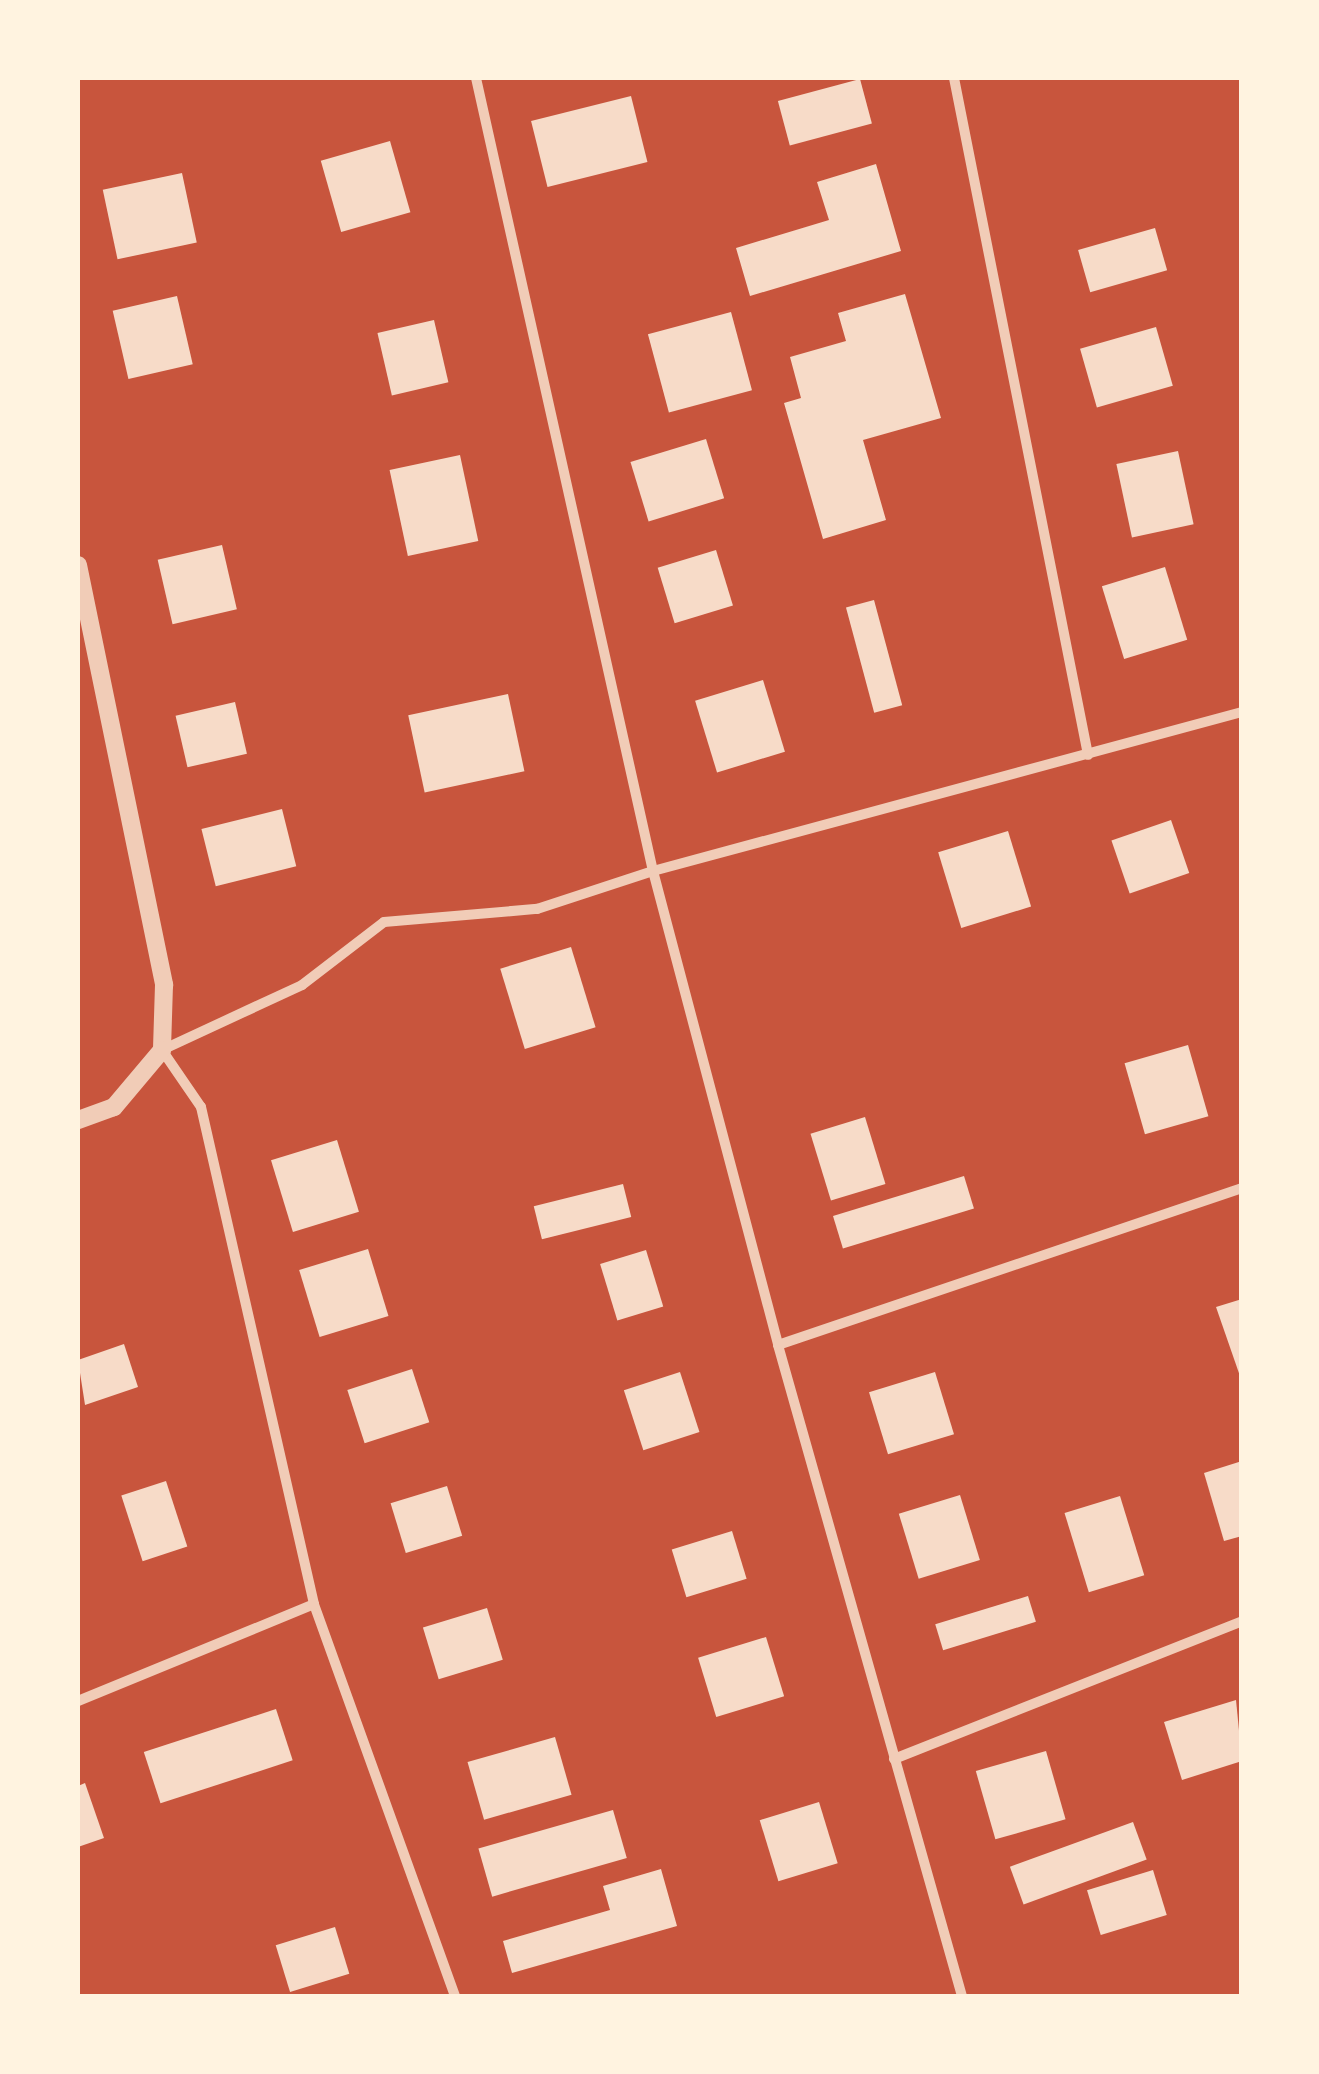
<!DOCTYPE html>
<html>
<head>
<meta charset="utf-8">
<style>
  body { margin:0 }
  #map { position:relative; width:1319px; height:2074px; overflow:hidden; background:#c8553d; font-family:"Sofia Sans Condensed",sans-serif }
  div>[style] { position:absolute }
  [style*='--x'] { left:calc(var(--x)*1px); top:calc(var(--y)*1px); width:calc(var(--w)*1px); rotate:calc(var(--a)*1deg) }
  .building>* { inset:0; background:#f7dbc8; transform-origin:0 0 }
  .minor>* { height:10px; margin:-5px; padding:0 5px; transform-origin:5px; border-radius:5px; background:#f1ccb7 }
  .tertiary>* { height:18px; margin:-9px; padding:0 9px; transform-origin:9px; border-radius:9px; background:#f1ccb7 }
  span { translate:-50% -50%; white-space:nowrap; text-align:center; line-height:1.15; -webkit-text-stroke:8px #fff3e0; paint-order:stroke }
  .frame { position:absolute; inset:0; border:80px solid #fff3e0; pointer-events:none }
</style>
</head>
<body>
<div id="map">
  <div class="building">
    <i style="left:860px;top:79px;width:46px;height:85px;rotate:75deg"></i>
    <i style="left:631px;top:96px;width:68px;height:103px;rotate:76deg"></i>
    <i style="left:390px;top:141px;width:74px;height:72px;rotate:74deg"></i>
    <i style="clip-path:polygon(876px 164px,901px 251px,750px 296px,736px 248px,829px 220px,817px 182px)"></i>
    <i style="left:182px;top:173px;width:71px;height:81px;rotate:78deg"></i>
    <i style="left:1155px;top:228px;width:44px;height:80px;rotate:74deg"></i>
    <i style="clip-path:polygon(905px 294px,941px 418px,863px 440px,886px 520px,823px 539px,784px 403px,801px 398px,790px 357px,846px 341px,838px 313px)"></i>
    <i style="left:177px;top:296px;width:70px;height:66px;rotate:77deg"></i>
    <i style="left:731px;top:312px;width:81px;height:86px;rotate:75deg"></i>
    <i style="left:434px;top:320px;width:64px;height:58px;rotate:77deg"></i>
    <i style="left:1156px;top:327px;width:61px;height:79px;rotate:74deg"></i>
    <i style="left:706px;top:439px;width:62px;height:79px;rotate:73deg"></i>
    <i style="left:1178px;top:451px;width:75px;height:63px;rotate:78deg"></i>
    <i style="left:460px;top:455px;width:88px;height:72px;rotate:78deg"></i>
    <i style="left:222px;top:545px;width:66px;height:66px;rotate:77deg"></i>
    <i style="left:716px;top:550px;width:58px;height:61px;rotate:73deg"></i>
    <i style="left:1165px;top:567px;width:76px;height:66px;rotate:73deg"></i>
    <i style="left:874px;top:600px;width:109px;height:29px;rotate:75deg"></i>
    <i style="left:763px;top:680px;width:75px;height:71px;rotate:73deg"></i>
    <i style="left:508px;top:694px;width:79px;height:102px;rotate:78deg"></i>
    <i style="left:235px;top:702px;width:53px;height:61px;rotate:77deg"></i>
    <i style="left:282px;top:809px;width:59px;height:83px;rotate:76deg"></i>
    <i style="left:1171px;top:820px;width:56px;height:63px;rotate:71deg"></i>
    <i style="left:1008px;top:831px;width:79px;height:73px;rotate:73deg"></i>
    <i style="left:571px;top:947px;width:84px;height:74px;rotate:73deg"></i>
    <i style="left:1188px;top:1045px;width:74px;height:66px;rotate:74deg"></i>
    <i style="left:865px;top:1117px;width:70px;height:57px;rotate:73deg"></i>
    <i style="left:337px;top:1140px;width:75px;height:69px;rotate:73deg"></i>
    <i style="left:964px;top:1176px;width:34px;height:137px;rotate:73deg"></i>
    <i style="left:623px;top:1184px;width:34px;height:92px;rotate:76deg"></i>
    <i style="left:368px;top:1249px;width:70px;height:72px;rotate:73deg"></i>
    <i style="left:646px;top:1250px;width:59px;height:48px;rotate:73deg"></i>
    <i style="clip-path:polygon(1242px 1299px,1242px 1379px,1241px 1379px,1216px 1307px)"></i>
    <i style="clip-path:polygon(124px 1344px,138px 1387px,85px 1405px,78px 1360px)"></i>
    <i style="left:412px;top:1369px;width:56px;height:68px;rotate:72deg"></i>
    <i style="left:680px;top:1372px;width:63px;height:59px;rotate:72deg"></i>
    <i style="left:935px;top:1372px;width:65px;height:69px;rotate:73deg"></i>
    <i style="clip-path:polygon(1242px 1461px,1242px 1536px,1224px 1541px,1204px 1473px)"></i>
    <i style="left:166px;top:1481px;width:69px;height:47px;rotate:72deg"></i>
    <i style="left:447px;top:1486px;width:52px;height:59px;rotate:73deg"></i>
    <i style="left:960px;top:1495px;width:68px;height:64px;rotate:73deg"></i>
    <i style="left:1120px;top:1496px;width:83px;height:58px;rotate:73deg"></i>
    <i style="left:732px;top:1531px;width:50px;height:63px;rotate:73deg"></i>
    <i style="left:1028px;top:1596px;width:27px;height:97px;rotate:73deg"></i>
    <i style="left:487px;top:1608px;width:54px;height:67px;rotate:73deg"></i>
    <i style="left:766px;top:1637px;width:62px;height:71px;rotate:73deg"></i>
    <i style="clip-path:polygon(1236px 1700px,1242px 1761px,1182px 1780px,1164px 1722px)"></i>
    <i style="left:276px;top:1709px;width:54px;height:139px;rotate:72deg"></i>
    <i style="left:555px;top:1737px;width:60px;height:91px;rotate:74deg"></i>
    <i style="left:1046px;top:1751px;width:71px;height:73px;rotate:74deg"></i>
    <i style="clip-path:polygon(85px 1783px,104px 1838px,78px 1847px,78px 1786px)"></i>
    <i style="left:819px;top:1802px;width:64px;height:62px;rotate:73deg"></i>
    <i style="left:613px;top:1810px;width:50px;height:140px;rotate:74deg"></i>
    <i style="left:1133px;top:1822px;width:40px;height:131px;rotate:70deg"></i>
    <i style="clip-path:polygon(661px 1869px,677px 1926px,512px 1973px,503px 1941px,610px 1910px,603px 1886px)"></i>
    <i style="left:1153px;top:1870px;width:47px;height:69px;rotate:73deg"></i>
    <i style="left:335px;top:1927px;width:49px;height:62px;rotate:73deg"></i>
  </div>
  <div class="minor">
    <i style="--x:476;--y:78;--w:813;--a:77.42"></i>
    <i style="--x:653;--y:871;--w:490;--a:75.2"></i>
    <i style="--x:778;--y:1345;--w:677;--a:74.22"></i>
    <i style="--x:954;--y:78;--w:690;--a:78.8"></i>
    <i style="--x:778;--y:1345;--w:490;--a:-18.7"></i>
    <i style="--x:78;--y:1701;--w:255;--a:-22.3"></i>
    <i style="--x:894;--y:1759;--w:374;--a:-21.6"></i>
    <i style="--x:455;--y:1996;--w:417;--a:-109.8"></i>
    <i style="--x:314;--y:1604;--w:510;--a:-102.81"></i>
    <i style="--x:201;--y:1107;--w:69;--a:-124.4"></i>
    <i style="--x:162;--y:1050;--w:154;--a:-24.9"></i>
    <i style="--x:302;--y:985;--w:103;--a:-37.5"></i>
    <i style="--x:384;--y:922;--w:154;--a:-4.9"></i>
    <i style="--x:537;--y:909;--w:122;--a:-18.1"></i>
    <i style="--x:653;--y:871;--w:610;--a:-15.11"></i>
  </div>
  <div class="tertiary">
    <i style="--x:78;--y:565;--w:429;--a:78.4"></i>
    <i style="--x:164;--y:985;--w:65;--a:91.8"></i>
    <i style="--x:162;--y:1050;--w:75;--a:130.1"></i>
    <i style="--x:114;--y:1107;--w:38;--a:160"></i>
  </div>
  <div class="frame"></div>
</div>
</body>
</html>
